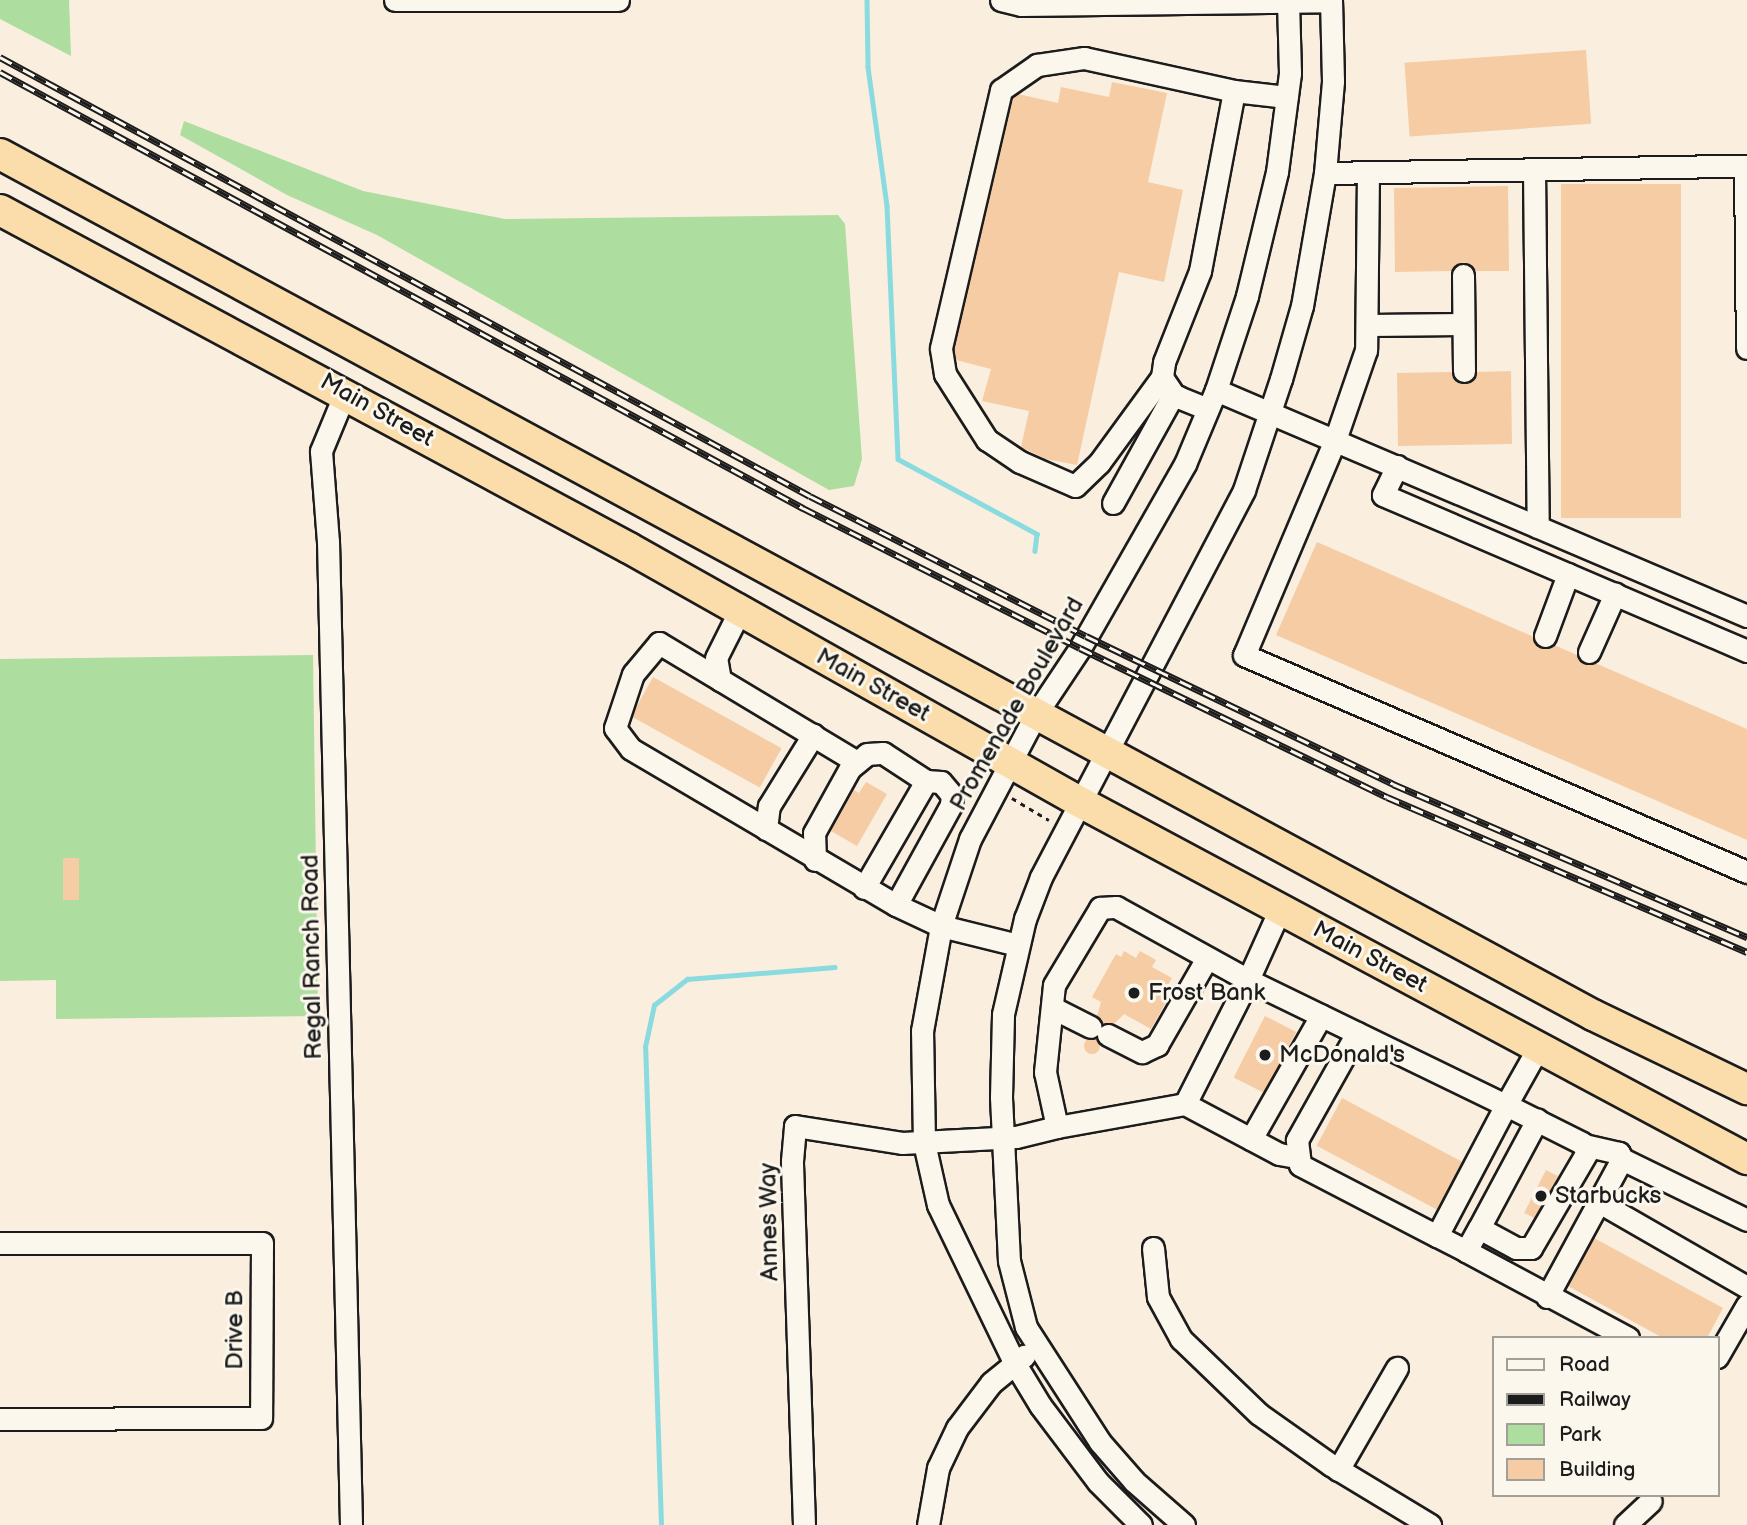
<!DOCTYPE html>
<html>
<head>
<meta charset="utf-8">
<style>
  body { margin:0 }
  #map { position:relative; width:1747px; height:1525px; overflow:hidden; background:#faeede; font-family:"Balsamiq Sans",sans-serif }
  div>[style] { position:absolute }
  [style*='--x'] { left:calc(var(--x)*1px); top:calc(var(--y)*1px); width:calc(var(--w)*1px); rotate:calc(var(--a)*1deg) }
  .green>* { inset:0; background:#adde9f }
  .stream>* { height:4.5px; margin:-2.25px; padding:0 2.25px; transform-origin:2.25px; border-radius:2.25px; background:#89dbe0 }
  .building>* { inset:0; background:#f6cca5; transform-origin:0 0 }
  .round { border-radius:50% }
  .path>* { height:2.5px; margin-top:-1.25px; transform-origin:0; background:repeating-linear-gradient(90deg,#1c1c1c 0 5px,transparent 0 10px) }
  .roads { filter:drop-shadow(2px 0 #1c1c1c) drop-shadow(-2px 0 #1c1c1c) drop-shadow(0 2px #1c1c1c) drop-shadow(0 -2px #1c1c1c) }
  .minor>* { height:21px; margin:-10.5px; padding:0 10.5px; transform-origin:10.5px; border-radius:10.5px; background:#fbf7ec }
  .highway>* { height:30px; margin:-15px; padding:0 15px; transform-origin:15px; border-radius:15px; background:#faddab }
  .rail>* { height:7px; margin-top:-3.5px; transform-origin:0; background:repeating-linear-gradient(90deg,#fbf7ec 0 13px,#1c1c1c 0 26px); box-sizing:border-box; border-block:2px solid #1c1c1c }
  .dots>* { width:19px; height:19px; translate:-50% -50%; box-sizing:border-box; border:4px solid #fbf7ec; border-radius:50% }
  span { translate:-50% -50%; white-space:nowrap; text-align:center; line-height:1.15; -webkit-text-stroke:6px #fbf7ec; paint-order:stroke }
  .street-label { font-size:24px; color:#1c1c1c }
  .poi-label { font-size:24px; color:#1c1c1c }
  .left { translate:0 -50%; text-align:left }
  .legend { position:absolute; left:1492px; top:1336px; width:228px; height:161px; box-sizing:border-box; background:#fbf7ec; border:2px solid #a29f99; margin:0; padding:9px 12px; list-style:none; font-size:21px; color:#1c1c1c }
  .legend li { display:flex; align-items:center; gap:14px; height:35px }
  .legend b { width:35px; border:2px solid #a29f99 }
</style>
</head>
<body>
<div id="map">
  <div class="green">
    <i style="clip-path:polygon(0 0,69px 0,71px 56px,0 19px)"></i>
    <i style="clip-path:polygon(184px 121px,363px 191px,505px 219px,838px 215px,845px 224px,862px 459px,854px 486px,829px 490px,377px 235px,287px 195px,180px 135px)"></i>
    <i style="clip-path:polygon(313px 655px,318px 1016px,56px 1019px,56px 980px,0 981px,0 659px)"></i>
  </div>
  <div class="stream">
    <i style="--x:867;--y:0;--w:67;--a:89.1"></i>
    <i style="--x:868;--y:67;--w:140;--a:82.2"></i>
    <i style="--x:887;--y:206;--w:253;--a:87.5"></i>
    <i style="--x:898;--y:459;--w:158;--a:28.3"></i>
    <i style="--x:1037;--y:534;--w:17;--a:97"></i>
    <i style="--x:661;--y:1525;--w:478;--a:-91.9"></i>
    <i style="--x:645;--y:1047;--w:43;--a:-77.9"></i>
    <i style="--x:654;--y:1005;--w:42;--a:-38.2"></i>
    <i style="--x:687;--y:979;--w:148;--a:-4.6"></i>
  </div>
  <div class="building">
    <i style="left:1586px;top:50px;width:74px;height:182px;rotate:86deg"></i>
    <i style="clip-path:polygon(1112px 82px,1167px 93px,1148px 182px,1183px 190px,1164px 282px,1119px 272px,1077px 465px,1046px 459px,1021px 447px,1029px 411px,982px 401px,991px 369px,956px 360px,954px 349px,1013px 98px,1018px 94px,1058px 103px,1061px 87px,1109px 97px)"></i>
    <i style="left:1681px;top:184px;width:334px;height:120px;rotate:90deg"></i>
    <i style="clip-path:polygon(1508px 186px,1509px 271px,1475px 271px,1464px 262px,1451px 271px,1395px 272px,1394px 188px)"></i>
    <i style="clip-path:polygon(1511px 371px,1512px 444px,1398px 446px,1397px 373px,1451px 372px,1457px 382px,1465px 384px,1477px 372px)"></i>
    <i style="clip-path:polygon(1317px 542px,1532px 636px,1540px 648px,1554px 645px,1577px 655px,1584px 664px,1595px 663px,1747px 729px,1747px 840px,1276px 635px)"></i>
    <i style="left:653px;top:677px;width:147px;height:45px;rotate:29deg"></i>
    <i style="clip-path:polygon(866px 782px,887px 794px,857px 846px,831px 831px,854px 790px,859px 793px)"></i>
    <i style="left:63px;top:858px;width:16px;height:42px"></i>
    <i style="clip-path:polygon(1124px 951px,1136px 958px,1140px 951px,1156px 960px,1152px 967px,1172px 978px,1168px 985px,1174px 988px,1151px 1029px,1124px 1014px,1114px 1024px,1103px 1023px,1097px 1016px,1101px 1002px,1092px 997px,1116px 954px,1121px 957px)"></i>
    <i style="left:1265px;top:1016px;width:35px;height:69px;rotate:27deg"></i>
    <i class="round" style="left:1084px;top:1038px;width:16px;height:16px"></i>
    <i style="left:1342px;top:1098px;width:136px;height:54px;rotate:28deg"></i>
    <i style="left:1546px;top:1170px;width:13px;height:48px;rotate:27deg"></i>
    <i style="clip-path:polygon(1594px 1238px,1723px 1308px,1707px 1338px,1663px 1338px,1568px 1286px)"></i>
  </div>
  <div class="path">
    <i style="--x:1012;--y:798;--w:43;--a:30.7"></i>
  </div>
  <div class="roads">
    <div class="minor">
      <i style="--x:395;--y:0;--w:223;--a:0"></i>
      <i style="--x:1001;--y:0;--w:21;--a:14"></i>
      <i style="--x:1021;--y:5;--w:310;--a:-0.7"></i>
      <i style="--x:1745;--y:166;--w:182;--a:89.4"></i>
      <i style="--x:1534;--y:169;--w:358;--a:89.4"></i>
      <i style="--x:1368;--y:172;--w:178;--a:90.6"></i>
      <i style="--x:1366;--y:350;--w:95;--a:109"></i>
      <i style="--x:1335;--y:440;--w:233;--a:112.9"></i>
      <i style="--x:1244;--y:655;--w:548;--a:23.34"></i>
      <i style="--x:1325;--y:173;--w:422;--a:-1"></i>
      <i style="--x:1463;--y:275;--w:96;--a:89.4"></i>
      <i style="--x:1369;--y:325;--w:94;--a:-0.6"></i>
      <i style="--x:1162;--y:377;--w:107;--a:126.2"></i>
      <i style="--x:1099;--y:463;--w:33;--a:136"></i>
      <i style="--x:1075;--y:486;--w:60;--a:-156.4"></i>
      <i style="--x:1020;--y:462;--w:40;--a:-146"></i>
      <i style="--x:987;--y:440;--w:78;--a:-122.5"></i>
      <i style="--x:945;--y:374;--w:26;--a:-99"></i>
      <i style="--x:941;--y:348;--w:265;--a:-76.9"></i>
      <i style="--x:1001;--y:90;--w:44;--a:-34.8"></i>
      <i style="--x:1037;--y:65;--w:48;--a:-8.5"></i>
      <i style="--x:1084;--y:58;--w:154;--a:12.4"></i>
      <i style="--x:1234;--y:91;--w:53;--a:6.5"></i>
      <i style="--x:1216;--y:390;--w:577;--a:23.06"></i>
      <i style="--x:345;--y:393;--w:63;--a:112.5"></i>
      <i style="--x:321;--y:451;--w:90;--a:85.6"></i>
      <i style="--x:328;--y:541;--w:984;--a:88.66"></i>
      <i style="--x:1176;--y:398;--w:25;--a:-124"></i>
      <i style="--x:1162;--y:377;--w:15;--a:-82"></i>
      <i style="--x:1164;--y:362;--w:98;--a:-68.4"></i>
      <i style="--x:1200;--y:271;--w:183;--a:-79.3"></i>
      <i style="--x:1397;--y:466;--w:32;--a:116"></i>
      <i style="--x:1383;--y:495;--w:396;--a:23.2"></i>
      <i style="--x:1113;--y:503;--w:118;--a:-61"></i>
      <i style="--x:1170;--y:400;--w:9;--a:-21"></i>
      <i style="--x:1178;--y:397;--w:32;--a:22"></i>
      <i style="--x:1545;--y:636;--w:66;--a:-69.6"></i>
      <i style="--x:1589;--y:652;--w:64;--a:-65.9"></i>
      <i style="--x:720;--y:680;--w:22;--a:-100"></i>
      <i style="--x:716;--y:658;--w:54;--a:-63.4"></i>
      <i style="--x:857;--y:762;--w:231;--a:-149"></i>
      <i style="--x:659;--y:643;--w:40;--a:130"></i>
      <i style="--x:633;--y:674;--w:57;--a:108.4"></i>
      <i style="--x:615;--y:728;--w:26;--a:53"></i>
      <i style="--x:631;--y:749;--w:308;--a:30.5"></i>
      <i style="--x:896;--y:905;--w:50;--a:25"></i>
      <i style="--x:941;--y:926;--w:79;--a:13.9"></i>
      <i style="--x:766;--y:829;--w:23;--a:-83"></i>
      <i style="--x:769;--y:806;--w:84;--a:-58.2"></i>
      <i style="--x:815;--y:860;--w:27;--a:-92"></i>
      <i style="--x:814;--y:833;--w:74;--a:-61"></i>
      <i style="--x:850;--y:768;--w:22;--a:-39"></i>
      <i style="--x:867;--y:754;--w:16;--a:-4"></i>
      <i style="--x:883;--y:753;--w:51;--a:33.1"></i>
      <i style="--x:926;--y:781;--w:15;--a:4"></i>
      <i style="--x:941;--y:782;--w:17;--a:50"></i>
      <i style="--x:952;--y:795;--w:10;--a:96"></i>
      <i style="--x:951;--y:805;--w:114;--a:118.8"></i>
      <i style="--x:864;--y:888;--w:124;--a:-59.9"></i>
      <i style="--x:1053;--y:1008;--w:42;--a:26.6"></i>
      <i style="--x:1357;--y:1033;--w:123;--a:119.3"></i>
      <i style="--x:1297;--y:1140;--w:25;--a:83"></i>
      <i style="--x:1300;--y:1165;--w:154;--a:27.4"></i>
      <i style="--x:1437;--y:1236;--w:33;--a:27"></i>
      <i style="--x:1466;--y:1251;--w:26;--a:-61"></i>
      <i style="--x:1479;--y:1228;--w:42;--a:28.4"></i>
      <i style="--x:1516;--y:1248;--w:15;--a:0"></i>
      <i style="--x:1531;--y:1248;--w:111;--a:-59.7"></i>
      <i style="--x:1587;--y:1152;--w:10;--a:-119"></i>
      <i style="--x:1582;--y:1143;--w:85;--a:-153.4"></i>
      <i style="--x:1506;--y:1105;--w:148;--a:117.8"></i>
      <i style="--x:1108;--y:1035;--w:38;--a:27"></i>
      <i style="--x:1142;--y:1052;--w:17;--a:-25"></i>
      <i style="--x:1157;--y:1045;--w:100;--a:-60.1"></i>
      <i style="--x:1185;--y:1104;--w:139;--a:-63.1"></i>
      <i style="--x:1248;--y:980;--w:287;--a:25.9"></i>
      <i style="--x:1506;--y:1105;--w:65;--a:-60.7"></i>
      <i style="--x:1057;--y:1127;--w:130;--a:-10.2"></i>
      <i style="--x:1185;--y:1104;--w:106;--a:28"></i>
      <i style="--x:1279;--y:1154;--w:17;--a:10"></i>
      <i style="--x:1251;--y:1139;--w:142;--a:-60.4"></i>
      <i style="--x:1622;--y:1159;--w:139;--a:26"></i>
      <i style="--x:1599;--y:1202;--w:171;--a:29.9"></i>
      <i style="--x:1479;--y:1228;--w:123;--a:-61.8"></i>
      <i style="--x:0;--y:1243;--w:262;--a:0"></i>
      <i style="--x:262;--y:1243;--w:175;--a:90.3"></i>
      <i style="--x:261;--y:1418;--w:261;--a:179.8"></i>
      <i style="--x:1153;--y:1248;--w:49;--a:84.2"></i>
      <i style="--x:1158;--y:1297;--w:48;--a:61.3"></i>
      <i style="--x:1181;--y:1339;--w:108;--a:43.9"></i>
      <i style="--x:1259;--y:1414;--w:88;--a:35.3"></i>
      <i style="--x:1331;--y:1465;--w:116;--a:31.2"></i>
      <i style="--x:1466;--y:1251;--w:184;--a:28.2"></i>
      <i style="--x:1547;--y:1297;--w:157;--a:-61.5"></i>
      <i style="--x:1622;--y:1159;--w:7;--a:-117"></i>
      <i style="--x:1619;--y:1153;--w:37;--a:-167"></i>
      <i style="--x:1717;--y:1357;--w:60;--a:-60"></i>
      <i style="--x:1338;--y:1470;--w:118;--a:-60"></i>
      <i style="--x:804;--y:1525;--w:364;--a:-91.9"></i>
      <i style="--x:792;--y:1161;--w:35;--a:-85"></i>
      <i style="--x:795;--y:1126;--w:108;--a:9"></i>
      <i style="--x:902;--y:1143;--w:114;--a:-3"></i>
      <i style="--x:1016;--y:1137;--w:42;--a:-13.7"></i>
      <i style="--x:1057;--y:1127;--w:56;--a:-102.3"></i>
      <i style="--x:1045;--y:1072;--w:87;--a:-84.1"></i>
      <i style="--x:1054;--y:985;--w:90;--a:-59.1"></i>
      <i style="--x:1100;--y:908;--w:16;--a:-4"></i>
      <i style="--x:1116;--y:907;--w:151;--a:28.9"></i>
      <i style="--x:1248;--y:980;--w:78;--a:-65.7"></i>
      <i style="--x:928;--y:1525;--w:58;--a:-80"></i>
      <i style="--x:938;--y:1468;--w:44;--a:-64.6"></i>
      <i style="--x:957;--y:1428;--w:56;--a:-52.9"></i>
      <i style="--x:991;--y:1383;--w:43;--a:-39.3"></i>
      <i style="--x:1141;--y:1525;--w:61;--a:-135"></i>
      <i style="--x:1098;--y:1482;--w:96;--a:-127"></i>
      <i style="--x:1040;--y:1405;--w:50;--a:-121.2"></i>
      <i style="--x:1014;--y:1362;--w:174;--a:-115.8"></i>
      <i style="--x:938;--y:1205;--w:64;--a:-102.7"></i>
      <i style="--x:924;--y:1143;--w:112;--a:-91"></i>
      <i style="--x:922;--y:1031;--w:107;--a:-79.7"></i>
      <i style="--x:941;--y:926;--w:92;--a:-71.6"></i>
      <i style="--x:970;--y:839;--w:141;--a:-62.2"></i>
      <i style="--x:1036;--y:714;--w:79;--a:-56.3"></i>
      <i style="--x:1080;--y:648;--w:212;--a:-60.3"></i>
      <i style="--x:1185;--y:464;--w:80;--a:-67.3"></i>
      <i style="--x:1216;--y:390;--w:99;--a:-71.7"></i>
      <i style="--x:1247;--y:296;--w:128;--a:-76.4"></i>
      <i style="--x:1277;--y:172;--w:100;--a:-82.5"></i>
      <i style="--x:1290;--y:73;--w:73;--a:-91.6"></i>
      <i style="--x:1184;--y:1525;--w:67;--a:-138.7"></i>
      <i style="--x:1134;--y:1481;--w:52;--a:-131.1"></i>
      <i style="--x:1100;--y:1442;--w:137;--a:-122.8"></i>
      <i style="--x:1026;--y:1327;--w:68;--a:-104.4"></i>
      <i style="--x:1009;--y:1261;--w:164;--a:-92.8"></i>
      <i style="--x:1001;--y:1097;--w:83;--a:-88.6"></i>
      <i style="--x:1003;--y:1014;--w:98;--a:-77"></i>
      <i style="--x:1025;--y:919;--w:45;--a:-69.1"></i>
      <i style="--x:1041;--y:877;--w:437;--a:-62.3"></i>
      <i style="--x:1244;--y:490;--w:117;--a:-71.6"></i>
      <i style="--x:1281;--y:379;--w:76;--a:-74"></i>
      <i style="--x:1302;--y:306;--w:135;--a:-80.2"></i>
      <i style="--x:1325;--y:173;--w:92;--a:-85"></i>
      <i style="--x:1333;--y:81;--w:81;--a:-91.4"></i>
      <i style="--x:1625;--y:1525;--w:35;--a:-43"></i>
    </div>
    <div class="highway">
      <i style="--x:0;--y:154;--w:1811;--a:28.39"></i>
      <i style="--x:1593;--y:1015;--w:171;--a:25.7"></i>
      <i style="--x:0;--y:210;--w:714;--a:28.25"></i>
      <i style="--x:629;--y:548;--w:518;--a:29.39"></i>
      <i style="--x:1080;--y:802;--w:757;--a:28.16"></i>
    </div>
  </div>
  <div class="rail">
    <i style="--x:0;--y:57;--w:921;--a:28.46"></i>
    <i style="--x:810;--y:496;--w:309;--a:26.9"></i>
    <i style="--x:1086;--y:636;--w:341;--a:25.7"></i>
    <i style="--x:1393;--y:784;--w:386;--a:23.4"></i>
    <i style="--x:0;--y:72;--w:914;--a:28.5"></i>
    <i style="--x:803;--y:508;--w:310;--a:26.8"></i>
    <i style="--x:1080;--y:648;--w:341;--a:25.9"></i>
    <i style="--x:1387;--y:797;--w:392;--a:23.3"></i>
  </div>
  <div class="dots">
    <i style="left:1134px;top:993px;background:#1c1c1c"></i>
    <i style="left:1265px;top:1055px;background:#1c1c1c"></i>
    <i style="left:1541px;top:1196px;background:#1c1c1c"></i>
  </div>
  <div class="street-label">
    <span style="left:377px;top:410px;rotate:29deg">Main Street</span>
    <span style="left:873px;top:685px;rotate:29deg">Main Street</span>
    <span style="left:1017px;top:704px;rotate:-60deg">Promenade Boulevard</span>
    <span style="left:312px;top:957px;rotate:-91deg">Regal Ranch Road</span>
    <span style="left:1370px;top:957px;rotate:28deg">Main Street</span>
    <span style="left:769px;top:1222px;rotate:-91deg">Annes Way</span>
    <span style="left:235px;top:1330px;rotate:-90deg">Drive B</span>
  </div>
  <div class="poi-label">
    <span class="left" style="left:1148px;top:993px">Frost Bank</span>
    <span class="left" style="left:1279px;top:1055px">McDonald's</span>
    <span class="left" style="left:1555px;top:1196px">Starbucks</span>
  </div>
  <ul class="legend">
  <li><b style="height:9px;background:#fbf7ec"></b>Road</li>
  <li><b style="height:9px;background:#1c1c1c"></b>Railway</li>
  <li><b style="height:19px;background:#adde9f"></b>Park</li>
  <li><b style="height:19px;background:#f6cca5"></b>Building</li>
  </ul>
</div>
</body>
</html>
